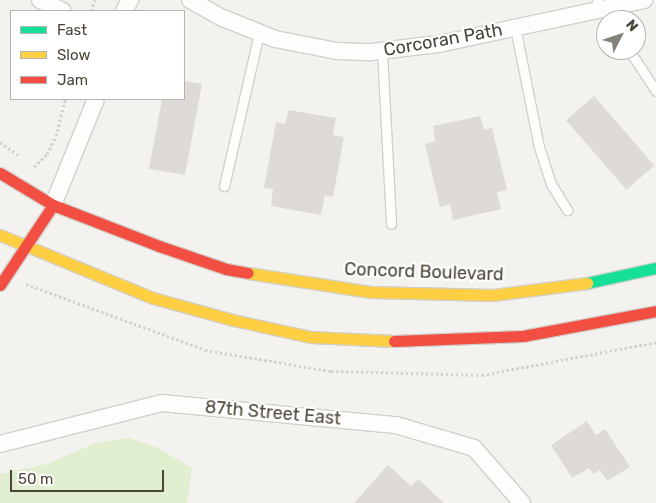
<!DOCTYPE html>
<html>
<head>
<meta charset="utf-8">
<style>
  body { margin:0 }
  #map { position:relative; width:656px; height:503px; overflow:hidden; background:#f4f2ee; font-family:Rubik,sans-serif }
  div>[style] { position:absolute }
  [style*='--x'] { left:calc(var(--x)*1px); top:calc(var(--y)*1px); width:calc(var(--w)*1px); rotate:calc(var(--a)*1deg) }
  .green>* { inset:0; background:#e1eecf }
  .building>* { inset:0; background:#dedbd6; transform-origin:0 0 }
  .path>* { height:3px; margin-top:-1.5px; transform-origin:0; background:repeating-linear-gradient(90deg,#d3d2cc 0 2.5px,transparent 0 5px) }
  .roads { filter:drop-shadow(1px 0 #d2d0cb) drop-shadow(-1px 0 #d2d0cb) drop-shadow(0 1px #d2d0cb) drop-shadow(0 -1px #d2d0cb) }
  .lane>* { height:9px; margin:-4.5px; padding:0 4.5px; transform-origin:4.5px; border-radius:4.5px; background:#fdfdfc }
  .street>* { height:16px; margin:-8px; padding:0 8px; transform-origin:8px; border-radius:8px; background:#fdfdfc }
  .fast>* { height:11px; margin:-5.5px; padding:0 5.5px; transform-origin:5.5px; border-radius:5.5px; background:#16e098 }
  .slow>* { height:11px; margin:-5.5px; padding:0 5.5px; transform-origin:5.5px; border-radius:5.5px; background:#ffcf43 }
  .jam>* { height:11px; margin:-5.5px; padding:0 5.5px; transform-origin:5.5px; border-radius:5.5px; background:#f24e42 }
  span { translate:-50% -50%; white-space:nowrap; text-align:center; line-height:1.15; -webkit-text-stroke:4.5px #fff; paint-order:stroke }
  .street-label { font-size:18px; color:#4b4439 }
  .legend { position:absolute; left:10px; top:10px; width:175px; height:90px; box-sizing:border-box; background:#fff; border:1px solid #b7b4b0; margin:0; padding:6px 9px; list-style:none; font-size:15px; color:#4b4439 }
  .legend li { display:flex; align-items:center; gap:10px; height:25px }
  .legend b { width:25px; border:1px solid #b7b4b0 }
  .north { position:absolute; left:596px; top:10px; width:50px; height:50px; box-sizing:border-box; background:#fff; border:1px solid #b7b4b0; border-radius:50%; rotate:49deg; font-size:14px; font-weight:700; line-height:20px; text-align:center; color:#4b4439 }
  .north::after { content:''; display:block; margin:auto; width:18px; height:22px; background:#868178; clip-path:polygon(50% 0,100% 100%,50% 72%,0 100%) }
  .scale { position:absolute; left:10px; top:470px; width:154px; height:22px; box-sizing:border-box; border:2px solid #4b4439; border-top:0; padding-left:6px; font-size:15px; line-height:18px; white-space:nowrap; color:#4b4439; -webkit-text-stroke:4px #fff; paint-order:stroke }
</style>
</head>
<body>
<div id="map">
  <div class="green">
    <i style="clip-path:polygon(129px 438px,158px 448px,192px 468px,187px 503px,0 503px,0 474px,47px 464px,95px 443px)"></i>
  </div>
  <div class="building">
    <i style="clip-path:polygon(184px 81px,202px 84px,185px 175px,149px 169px,162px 99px,184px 99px)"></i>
    <i style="left:594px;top:96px;width:92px;height:37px;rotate:49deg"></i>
    <i style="clip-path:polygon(289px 110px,336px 118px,333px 135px,344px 137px,333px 197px,325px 195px,321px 215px,271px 206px,273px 189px,264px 188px,276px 122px,285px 124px)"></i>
    <i style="clip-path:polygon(480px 116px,484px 130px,492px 128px,507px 190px,497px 192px,501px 209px,453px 220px,450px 204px,440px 207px,425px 144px,435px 141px,433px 126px)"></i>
    <i style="clip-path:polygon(587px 421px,596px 435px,605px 429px,630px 467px,607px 481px,600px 470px,593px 474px,589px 468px,572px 478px,551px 445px)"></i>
    <i style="clip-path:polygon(388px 465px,411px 486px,418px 479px,444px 503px,354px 503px)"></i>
  </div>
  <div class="path">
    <i style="--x:91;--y:11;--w:12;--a:-70"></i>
    <i style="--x:0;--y:142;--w:24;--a:35"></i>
    <i style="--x:34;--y:167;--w:18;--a:-45"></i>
    <i style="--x:47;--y:154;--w:20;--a:-63"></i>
    <i style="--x:56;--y:136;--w:38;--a:-76"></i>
    <i style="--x:26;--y:284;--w:191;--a:20.2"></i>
    <i style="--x:205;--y:350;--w:128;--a:9.5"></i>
    <i style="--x:331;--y:371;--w:151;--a:1.5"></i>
    <i style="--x:482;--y:375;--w:177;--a:-10.7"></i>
  </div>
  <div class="roads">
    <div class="lane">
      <i style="--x:597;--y:0;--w:24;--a:57"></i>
      <i style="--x:515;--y:27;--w:122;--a:78.7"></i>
      <i style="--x:539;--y:147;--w:39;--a:72"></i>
      <i style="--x:551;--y:184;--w:31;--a:58"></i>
      <i style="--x:629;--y:50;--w:49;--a:56.6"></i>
      <i style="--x:382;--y:51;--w:173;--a:87"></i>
      <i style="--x:224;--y:186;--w:157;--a:-77.1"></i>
    </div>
    <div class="street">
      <i style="--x:40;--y:0;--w:25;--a:26"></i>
      <i style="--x:190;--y:0;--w:38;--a:29"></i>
      <i style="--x:223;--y:18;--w:56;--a:22"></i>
      <i style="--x:275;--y:39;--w:63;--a:11"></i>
      <i style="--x:337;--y:51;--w:34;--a:2"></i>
      <i style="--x:371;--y:52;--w:68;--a:-6.7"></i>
      <i style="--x:439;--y:44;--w:210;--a:-12.1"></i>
      <i style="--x:124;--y:11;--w:13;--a:-61"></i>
      <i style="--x:53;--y:205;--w:114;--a:-67.9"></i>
      <i style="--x:0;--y:444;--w:167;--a:-14.2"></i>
      <i style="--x:162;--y:403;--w:235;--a:5.4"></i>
      <i style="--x:396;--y:425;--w:81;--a:16.4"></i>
      <i style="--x:474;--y:448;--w:73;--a:48.9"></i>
    </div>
    <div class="fast">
      <i style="--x:587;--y:283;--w:71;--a:-12.3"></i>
    </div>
    <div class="slow">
      <i style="--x:0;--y:235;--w:165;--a:22.4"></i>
      <i style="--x:153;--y:298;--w:83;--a:15.4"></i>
      <i style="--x:233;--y:320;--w:80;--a:12.3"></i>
      <i style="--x:311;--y:337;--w:83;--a:2.8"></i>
      <i style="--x:248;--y:273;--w:124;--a:8.8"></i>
      <i style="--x:371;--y:292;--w:122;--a:1.4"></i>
      <i style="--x:493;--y:295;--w:95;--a:-7.3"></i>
    </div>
    <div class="jam">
      <i style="--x:0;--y:173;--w:62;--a:31.1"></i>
      <i style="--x:53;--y:205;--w:114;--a:21.1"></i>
      <i style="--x:159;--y:246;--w:71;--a:18.9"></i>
      <i style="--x:226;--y:269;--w:22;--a:10"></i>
      <i style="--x:0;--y:285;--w:96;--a:-56.5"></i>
      <i style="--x:394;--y:341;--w:129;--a:-2.2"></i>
      <i style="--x:523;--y:336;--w:135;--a:-10.6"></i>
    </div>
  </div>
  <div class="street-label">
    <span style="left:443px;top:40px;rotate:-10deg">Corcoran Path</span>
    <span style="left:424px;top:272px;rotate:2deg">Concord Boulevard</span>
    <span style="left:273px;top:413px;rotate:5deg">87th Street East</span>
  </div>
  <ul class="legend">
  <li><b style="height:6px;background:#16e098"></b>Fast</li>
  <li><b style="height:6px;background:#ffcf43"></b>Slow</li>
  <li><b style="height:6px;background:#f24e42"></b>Jam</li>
  </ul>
  <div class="north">N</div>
  <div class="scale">50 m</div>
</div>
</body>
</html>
